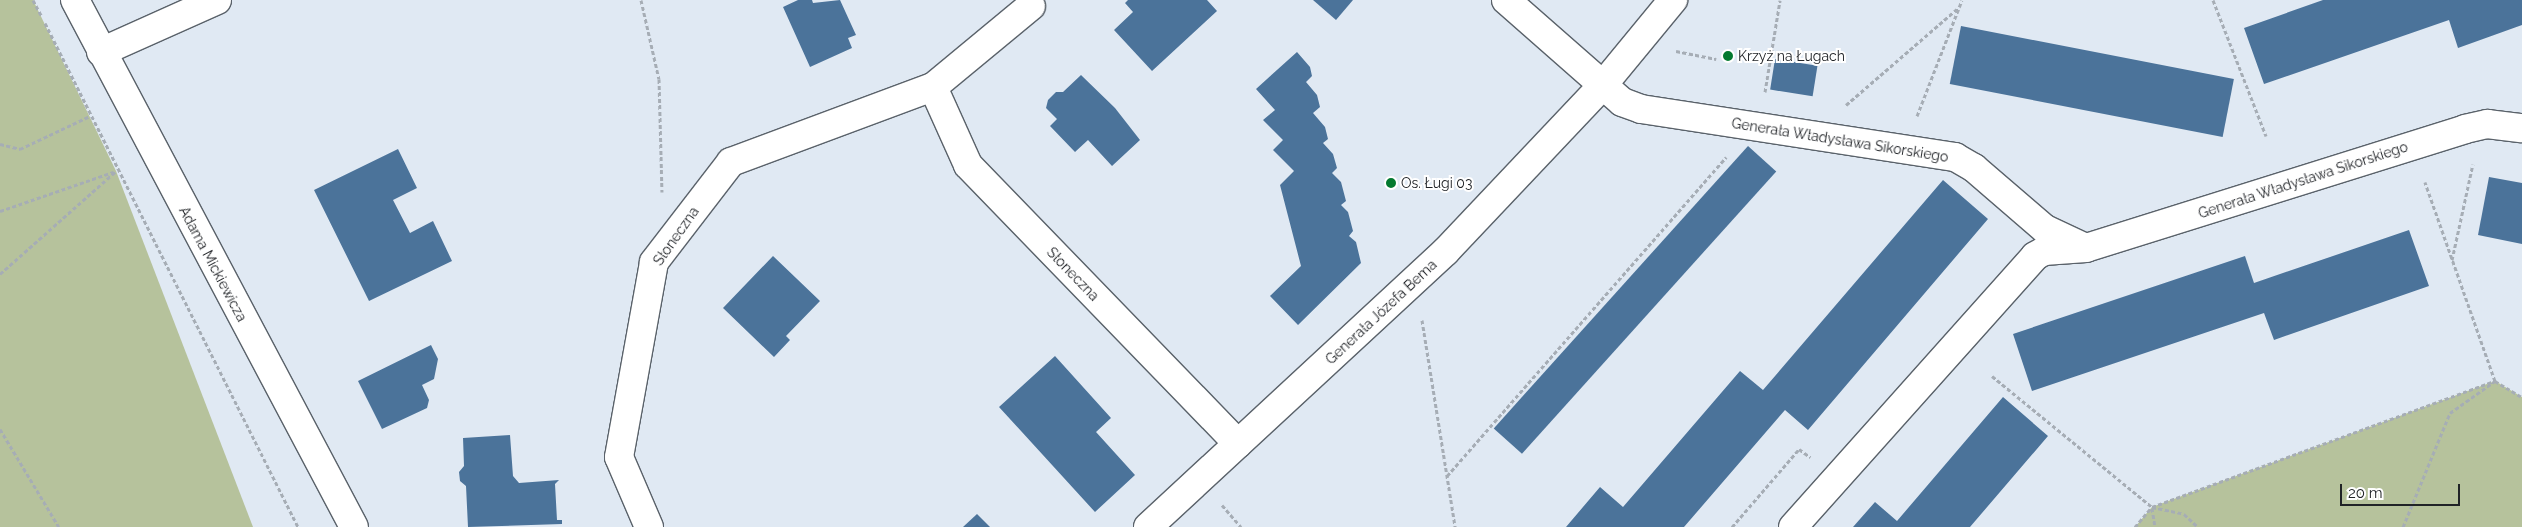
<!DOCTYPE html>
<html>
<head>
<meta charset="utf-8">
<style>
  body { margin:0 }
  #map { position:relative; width:2522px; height:527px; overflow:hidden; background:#e0e9f3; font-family:Raleway,sans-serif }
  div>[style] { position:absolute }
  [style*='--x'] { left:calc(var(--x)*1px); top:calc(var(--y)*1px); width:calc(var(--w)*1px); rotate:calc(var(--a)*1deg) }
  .green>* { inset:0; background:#b6c29c }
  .building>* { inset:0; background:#4b739a; transform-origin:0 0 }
  .path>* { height:3px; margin-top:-1.5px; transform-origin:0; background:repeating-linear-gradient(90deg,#a6adb5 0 4px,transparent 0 6.5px) }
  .roads { filter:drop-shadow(1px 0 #5a626a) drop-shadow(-1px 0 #5a626a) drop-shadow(0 1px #5a626a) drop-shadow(0 -1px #5a626a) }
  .minor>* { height:28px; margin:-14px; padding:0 14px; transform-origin:14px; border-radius:14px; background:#fff }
  .major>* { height:28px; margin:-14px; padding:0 14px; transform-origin:14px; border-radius:14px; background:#fff }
  .dots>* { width:14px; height:14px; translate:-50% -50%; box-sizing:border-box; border:2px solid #fff; border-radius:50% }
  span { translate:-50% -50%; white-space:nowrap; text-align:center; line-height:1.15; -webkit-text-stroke:4px #fff; paint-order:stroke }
  .poi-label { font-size:14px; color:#202327 }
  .left { translate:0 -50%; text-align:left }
  .street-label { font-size:14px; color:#202327 }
  .scale { position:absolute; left:2340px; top:484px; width:120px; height:22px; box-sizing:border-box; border:2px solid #202327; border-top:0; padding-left:6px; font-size:15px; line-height:18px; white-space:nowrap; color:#202327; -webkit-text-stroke:4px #fff; paint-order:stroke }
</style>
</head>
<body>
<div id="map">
  <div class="green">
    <i style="clip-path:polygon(0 0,33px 0,116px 171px,253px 527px,0 527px)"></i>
    <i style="clip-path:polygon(2495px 381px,2522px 397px,2522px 527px,2135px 527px,2152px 507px)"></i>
  </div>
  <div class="building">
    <i style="clip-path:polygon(798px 0,812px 0,813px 3px,840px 0,856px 35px,848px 38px,852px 48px,810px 67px,783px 7px)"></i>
    <i style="clip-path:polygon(1128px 0,1207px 0,1217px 11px,1152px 71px,1114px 30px,1133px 12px,1125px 3px)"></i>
    <i style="clip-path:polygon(1313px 0,1353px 0,1336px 20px)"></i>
    <i style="clip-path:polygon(2323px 0,2522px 0,2522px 25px,2458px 48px,2449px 20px,2264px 84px,2244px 28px)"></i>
    <i style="left:1961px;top:26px;width:278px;height:59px;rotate:11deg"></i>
    <i style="clip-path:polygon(1297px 52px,1310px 67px,1312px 76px,1306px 82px,1317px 95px,1320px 107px,1313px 113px,1325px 127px,1328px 139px,1323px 143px,1333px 154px,1337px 168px,1332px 173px,1341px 182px,1346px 201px,1341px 205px,1348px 212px,1353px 231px,1349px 236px,1356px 242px,1361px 263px,1298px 325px,1270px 296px,1301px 266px,1280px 185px,1294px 171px,1273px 150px,1283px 140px,1263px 120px,1275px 110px,1256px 89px)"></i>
    <i style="left:1775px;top:59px;width:43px;height:31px;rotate:9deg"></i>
    <i style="clip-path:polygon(1081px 75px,1115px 108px,1140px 140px,1112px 166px,1088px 140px,1075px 152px,1050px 126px,1057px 119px,1046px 108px,1048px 100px,1056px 92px,1063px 92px)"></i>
    <i style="left:1748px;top:146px;width:38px;height:380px;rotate:42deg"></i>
    <i style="clip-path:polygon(398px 149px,417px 188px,393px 200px,410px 233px,433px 221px,452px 261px,369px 301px,314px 190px)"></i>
    <i style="clip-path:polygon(2489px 177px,2522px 183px,2522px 244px,2478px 235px)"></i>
    <i style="clip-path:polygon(1943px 180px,1988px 219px,1808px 430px,1785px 410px,1684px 527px,1566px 527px,1600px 487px,1623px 507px,1740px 371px,1763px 390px)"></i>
    <i style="clip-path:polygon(2409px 230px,2429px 286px,2274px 340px,2264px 313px,2032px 391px,2013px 334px,2245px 256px,2254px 283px)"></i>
    <i style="clip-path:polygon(773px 256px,820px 301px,786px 336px,790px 340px,774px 357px,723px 308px)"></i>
    <i style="clip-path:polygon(431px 345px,438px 359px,434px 379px,422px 385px,429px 400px,427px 408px,382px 429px,358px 381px)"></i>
    <i style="clip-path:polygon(1055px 356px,1111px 418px,1096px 432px,1135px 475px,1095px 512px,999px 407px)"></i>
    <i style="clip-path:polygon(2003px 397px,2048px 436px,1970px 527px,1853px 527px,1875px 502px,1897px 521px)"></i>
    <i style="clip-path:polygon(510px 435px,513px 476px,519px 483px,559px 480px,555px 484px,557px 520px,562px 520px,562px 524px,468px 527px,466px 486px,460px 481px,459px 472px,464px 466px,463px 438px)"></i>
    <i style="clip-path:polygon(977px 514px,990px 527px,963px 527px)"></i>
  </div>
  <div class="path">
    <i style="--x:33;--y:0;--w:19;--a:62"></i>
    <i style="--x:641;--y:0;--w:81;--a:77.2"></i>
    <i style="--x:659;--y:79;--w:113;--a:88.5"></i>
    <i style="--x:2213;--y:0;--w:146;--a:68.7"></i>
    <i style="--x:45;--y:23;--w:564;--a:63.34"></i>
    <i style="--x:1676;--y:51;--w:41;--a:11.3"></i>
    <i style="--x:1765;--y:92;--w:93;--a:-80.7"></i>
    <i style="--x:1846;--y:105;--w:150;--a:-40.9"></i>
    <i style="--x:1917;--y:116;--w:124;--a:-68.8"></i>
    <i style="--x:0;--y:144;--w:21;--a:14"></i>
    <i style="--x:20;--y:149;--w:77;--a:-25.2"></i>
    <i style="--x:0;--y:211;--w:120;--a:-19"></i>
    <i style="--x:2452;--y:260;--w:98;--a:-77.7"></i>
    <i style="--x:0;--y:274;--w:155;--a:-41.6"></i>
    <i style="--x:1422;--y:320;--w:210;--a:80.9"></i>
    <i style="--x:1992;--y:376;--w:207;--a:39.3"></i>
    <i style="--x:2152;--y:507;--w:33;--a:12"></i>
    <i style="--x:2184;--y:514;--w:19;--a:43"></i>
    <i style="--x:0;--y:429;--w:114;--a:59"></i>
    <i style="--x:1447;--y:476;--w:424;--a:-48.8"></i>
    <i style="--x:1222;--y:505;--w:29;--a:49"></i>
    <i style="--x:2152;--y:508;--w:19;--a:81"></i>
    <i style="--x:1732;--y:527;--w:103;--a:-49.3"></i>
    <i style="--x:1799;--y:449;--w:14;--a:36"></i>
    <i style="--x:2135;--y:527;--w:26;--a:-50"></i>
    <i style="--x:2152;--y:507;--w:365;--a:-20.2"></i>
    <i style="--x:2495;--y:381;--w:31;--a:31"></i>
    <i style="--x:2403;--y:527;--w:123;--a:-67.6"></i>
    <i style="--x:2450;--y:413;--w:55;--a:-35.4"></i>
    <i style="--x:2495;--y:381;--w:211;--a:-109.4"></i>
  </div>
  <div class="roads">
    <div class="minor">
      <i style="--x:1506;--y:0;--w:154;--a:41.3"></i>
      <i style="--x:1622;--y:102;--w:20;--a:20"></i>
      <i style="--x:1641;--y:109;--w:318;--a:8.7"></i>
      <i style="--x:1955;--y:157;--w:22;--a:30"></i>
      <i style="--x:1974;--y:168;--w:94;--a:40.7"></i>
      <i style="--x:2045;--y:229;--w:40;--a:25"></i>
      <i style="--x:101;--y:52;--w:127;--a:-24.1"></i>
      <i style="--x:933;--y:87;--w:85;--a:65.8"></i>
      <i style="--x:968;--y:165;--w:388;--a:45.9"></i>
      <i style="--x:649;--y:527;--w:76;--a:-113.2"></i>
      <i style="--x:619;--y:457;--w:198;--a:-79.8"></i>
      <i style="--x:654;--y:262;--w:126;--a:-52.4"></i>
      <i style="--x:731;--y:162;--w:215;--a:-20.4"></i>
      <i style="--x:933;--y:87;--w:127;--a:-39.6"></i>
      <i style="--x:1148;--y:527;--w:406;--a:-42.8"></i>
      <i style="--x:1446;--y:251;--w:227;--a:-46.6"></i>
      <i style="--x:1602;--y:86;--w:112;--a:-50.5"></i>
      <i style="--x:1793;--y:527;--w:363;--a:-48.2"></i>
      <i style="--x:2035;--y:256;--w:10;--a:-29"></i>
      <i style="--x:2044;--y:251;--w:42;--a:-4.1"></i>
      <i style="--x:2086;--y:248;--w:397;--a:-17.4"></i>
      <i style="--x:2465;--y:129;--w:23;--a:-13"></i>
      <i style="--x:2487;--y:124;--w:35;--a:7"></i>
    </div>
    <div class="major">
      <i style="--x:75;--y:0;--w:596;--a:62.1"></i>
    </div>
  </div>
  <div class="dots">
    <i style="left:1728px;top:56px;background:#03792f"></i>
    <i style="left:1391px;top:183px;background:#03792f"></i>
  </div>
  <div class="poi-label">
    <span class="left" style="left:1738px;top:56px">Krzyż na Ługach</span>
    <span class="left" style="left:1401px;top:183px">Os. Ługi 03</span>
  </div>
  <div class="street-label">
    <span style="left:1840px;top:140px;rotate:9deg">Generała Władysława Sikorskiego</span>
    <span style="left:2303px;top:180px;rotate:-18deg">Generała Władysława Sikorskiego</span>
    <span style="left:676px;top:236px;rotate:-55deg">Słoneczna</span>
    <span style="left:213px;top:264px;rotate:62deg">Adama Mickiewicza</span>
    <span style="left:1073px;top:274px;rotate:46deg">Słoneczna</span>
    <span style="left:1381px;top:312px;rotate:-43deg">Generała Józefa Bema</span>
  </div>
  <div class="scale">20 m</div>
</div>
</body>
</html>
